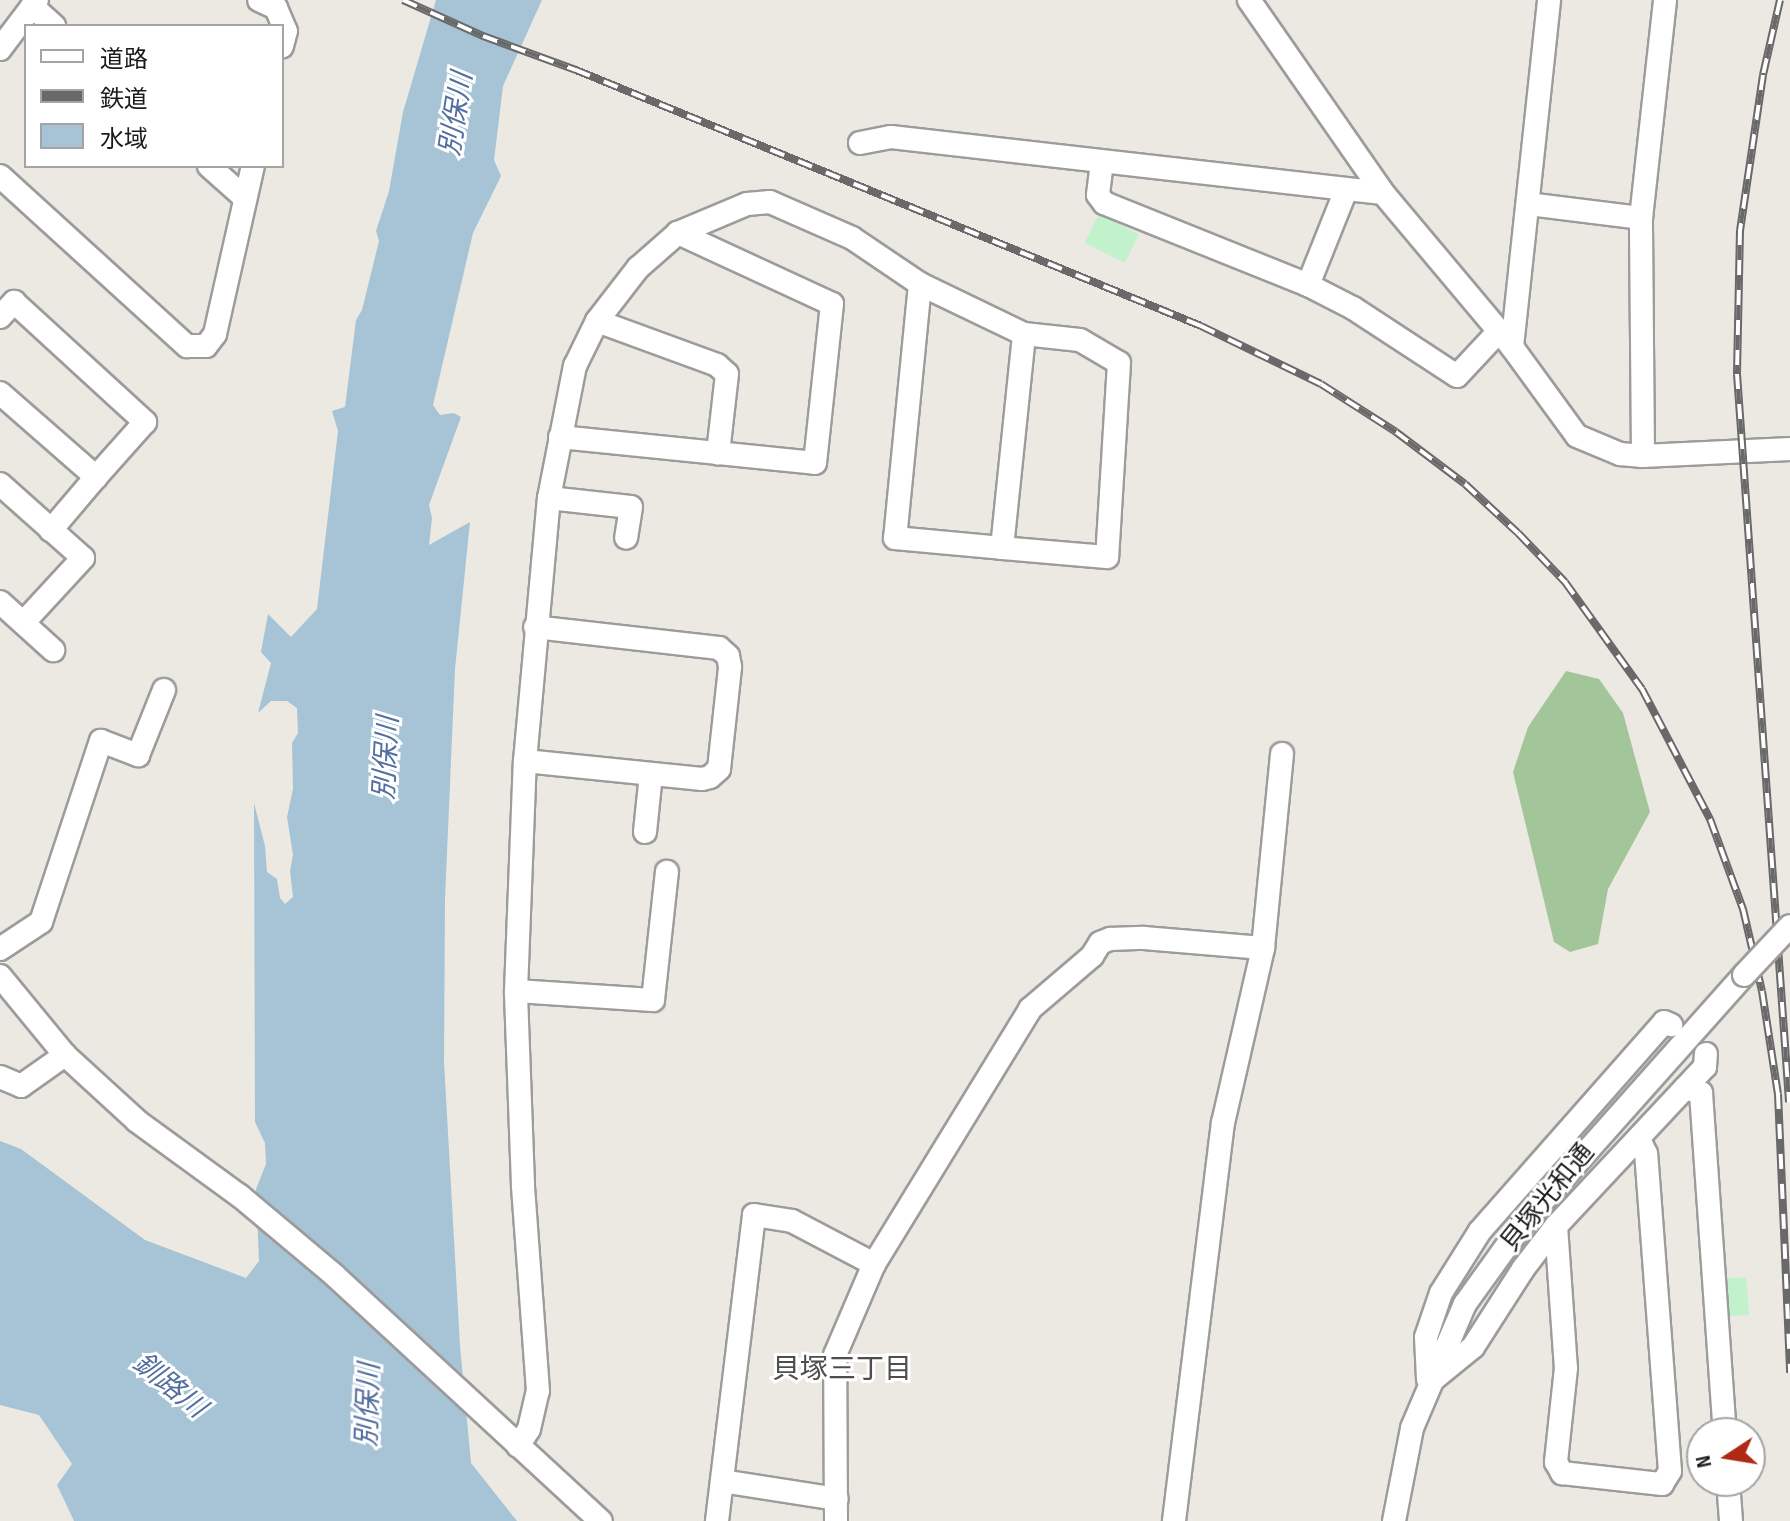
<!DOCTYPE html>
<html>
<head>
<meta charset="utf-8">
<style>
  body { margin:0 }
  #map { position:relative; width:1790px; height:1521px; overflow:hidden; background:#ebe9e1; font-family:"Sofia Sans Condensed","Noto Sans JP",sans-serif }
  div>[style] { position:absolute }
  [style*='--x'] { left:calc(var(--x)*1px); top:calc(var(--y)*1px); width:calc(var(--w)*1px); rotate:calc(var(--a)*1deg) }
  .forest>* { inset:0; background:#a2c69a }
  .park>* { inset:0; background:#c1f2cb; transform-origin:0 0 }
  .water>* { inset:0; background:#a6c4d5 }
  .roads { filter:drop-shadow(2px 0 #9c9c9c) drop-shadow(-2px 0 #9c9c9c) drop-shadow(0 2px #9c9c9c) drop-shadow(0 -2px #9c9c9c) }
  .minor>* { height:22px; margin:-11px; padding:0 11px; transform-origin:11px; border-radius:11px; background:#fff }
  .rail>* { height:8px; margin-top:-4px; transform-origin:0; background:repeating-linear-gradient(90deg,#fff 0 15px,#696969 0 30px); box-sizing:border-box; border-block:2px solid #696969 }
  .bridges { filter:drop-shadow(2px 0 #9c9c9c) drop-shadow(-2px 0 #9c9c9c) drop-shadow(0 2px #9c9c9c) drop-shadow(0 -2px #9c9c9c) }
  .minor-bridge>* { height:22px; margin:-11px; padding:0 11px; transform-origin:11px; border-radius:11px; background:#fff }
  span { translate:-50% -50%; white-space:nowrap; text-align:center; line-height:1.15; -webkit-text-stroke:6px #fff; paint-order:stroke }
  .street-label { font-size:26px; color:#1b1b1b }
  .water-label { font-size:28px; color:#536f9f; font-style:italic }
  .neighbourhood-label { font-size:28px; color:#4e4e4e }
  .legend { position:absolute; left:24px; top:24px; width:260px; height:144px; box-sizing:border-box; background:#fff; border:2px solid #a4a4a4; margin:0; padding:10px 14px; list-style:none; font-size:24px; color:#1b1b1b }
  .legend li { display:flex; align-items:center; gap:16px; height:40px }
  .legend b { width:40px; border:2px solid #a4a4a4 }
  .north { position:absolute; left:1686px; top:1417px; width:80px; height:80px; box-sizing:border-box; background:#fff; border:2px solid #a4a4a4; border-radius:50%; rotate:258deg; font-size:22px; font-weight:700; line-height:32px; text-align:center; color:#1b1b1b }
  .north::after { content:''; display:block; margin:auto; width:28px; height:36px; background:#b02915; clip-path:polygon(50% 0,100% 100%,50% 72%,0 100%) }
</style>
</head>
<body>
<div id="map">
  <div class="forest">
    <i style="clip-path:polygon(1566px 671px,1599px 679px,1623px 713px,1650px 812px,1608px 889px,1598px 944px,1570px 952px,1554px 942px,1513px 772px,1528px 727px)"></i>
  </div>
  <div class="park">
    <i style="left:1099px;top:214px;width:45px;height:32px;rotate:27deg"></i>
    <i style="left:1746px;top:1277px;width:38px;height:25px;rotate:85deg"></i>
  </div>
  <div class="water">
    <i style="clip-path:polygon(436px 0,542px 0,503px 86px,494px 160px,501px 176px,473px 233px,433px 405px,440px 415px,454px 413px,461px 417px,429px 505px,432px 518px,429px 545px,470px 522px,455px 669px,445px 899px,444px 1062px,460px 1346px,471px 1463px,517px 1521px,74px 1521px,57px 1485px,72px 1464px,39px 1415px,0 1405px,0 1141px,21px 1149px,145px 1240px,246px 1278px,259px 1261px,256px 1189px,266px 1164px,265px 1143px,255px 1122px,254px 803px,265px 846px,267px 872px,277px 879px,280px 898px,285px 904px,293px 897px,290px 871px,293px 855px,287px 817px,293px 789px,292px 743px,298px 733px,297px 708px,287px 701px,271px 701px,258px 713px,271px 663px,261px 652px,268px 614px,291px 637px,317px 609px,338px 431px,332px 411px,345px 407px,356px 320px,362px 310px,379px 241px,376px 231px,389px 191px,403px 112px)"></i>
  </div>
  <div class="roads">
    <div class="minor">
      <i style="--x:259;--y:0;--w:19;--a:25"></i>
      <i style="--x:276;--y:8;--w:25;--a:67"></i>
      <i style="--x:286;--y:31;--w:16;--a:105"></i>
      <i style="--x:1249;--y:0;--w:235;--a:55.2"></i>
      <i style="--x:1383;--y:193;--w:201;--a:50"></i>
      <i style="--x:1512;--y:347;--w:110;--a:53.9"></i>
      <i style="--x:1577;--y:436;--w:47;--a:22.7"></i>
      <i style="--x:1620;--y:454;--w:23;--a:5"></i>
      <i style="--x:1643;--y:456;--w:147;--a:-2.7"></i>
      <i style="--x:32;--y:6;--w:30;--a:42"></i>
      <i style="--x:0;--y:49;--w:61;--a:-52.9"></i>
      <i style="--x:860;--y:143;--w:32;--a:-11"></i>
      <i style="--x:891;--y:137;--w:495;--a:6.5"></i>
      <i style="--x:1102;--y:162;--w:33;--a:97"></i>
      <i style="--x:1098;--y:195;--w:10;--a:53"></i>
      <i style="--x:1104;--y:203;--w:220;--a:21.9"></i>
      <i style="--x:1308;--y:285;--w:51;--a:27.1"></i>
      <i style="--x:1353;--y:308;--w:124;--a:33.2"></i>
      <i style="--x:1457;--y:376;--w:62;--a:-47"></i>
      <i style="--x:209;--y:166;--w:48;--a:41.6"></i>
      <i style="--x:0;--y:176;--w:253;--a:42.3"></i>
      <i style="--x:187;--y:346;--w:19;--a:0"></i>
      <i style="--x:206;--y:346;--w:15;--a:-53"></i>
      <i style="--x:215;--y:334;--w:172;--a:-77.3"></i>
      <i style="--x:1528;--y:204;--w:114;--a:7.1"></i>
      <i style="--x:920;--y:284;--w:255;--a:95.6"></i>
      <i style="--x:895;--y:538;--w:107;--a:5.3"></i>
      <i style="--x:1308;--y:285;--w:102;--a:-68.2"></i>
      <i style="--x:0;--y:317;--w:21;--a:-47"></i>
      <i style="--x:14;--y:302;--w:178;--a:42.5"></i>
      <i style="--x:145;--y:422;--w:74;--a:131.7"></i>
      <i style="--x:597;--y:321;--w:128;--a:20.1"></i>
      <i style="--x:717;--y:365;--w:13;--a:42"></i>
      <i style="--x:727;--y:374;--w:80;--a:96.5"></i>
      <i style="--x:1512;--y:347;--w:349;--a:-83.9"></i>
      <i style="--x:0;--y:393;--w:128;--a:41.2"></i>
      <i style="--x:96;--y:477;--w:70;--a:130.3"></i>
      <i style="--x:560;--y:437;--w:256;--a:5.8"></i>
      <i style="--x:815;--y:463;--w:160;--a:-83.9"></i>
      <i style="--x:832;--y:304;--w:170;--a:-155.2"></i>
      <i style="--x:1643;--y:456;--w:238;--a:-90.5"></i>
      <i style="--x:1641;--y:218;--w:219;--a:-83.7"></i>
      <i style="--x:0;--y:484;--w:111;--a:41.7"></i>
      <i style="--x:83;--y:558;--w:88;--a:132.7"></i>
      <i style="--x:549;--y:498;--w:82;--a:6.3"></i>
      <i style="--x:631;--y:507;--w:31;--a:99"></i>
      <i style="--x:0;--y:602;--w:72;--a:42.2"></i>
      <i style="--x:525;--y:761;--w:178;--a:5.8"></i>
      <i style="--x:702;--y:779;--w:8;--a:-14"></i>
      <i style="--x:710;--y:777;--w:12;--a:-42"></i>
      <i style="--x:719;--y:769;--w:103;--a:-83.8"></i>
      <i style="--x:730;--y:667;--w:11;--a:-100"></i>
      <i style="--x:728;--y:656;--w:12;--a:-138"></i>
      <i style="--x:719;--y:648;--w:185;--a:-173.5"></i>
      <i style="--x:645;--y:832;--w:58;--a:-84.1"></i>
      <i style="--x:0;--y:949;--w:49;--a:-33.4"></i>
      <i style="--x:41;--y:922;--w:191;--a:-71.7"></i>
      <i style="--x:101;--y:741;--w:40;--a:21"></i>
      <i style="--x:138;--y:755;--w:70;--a:-68.2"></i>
      <i style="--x:0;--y:976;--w:102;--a:50.6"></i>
      <i style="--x:65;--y:1055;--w:98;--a:42.5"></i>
      <i style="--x:137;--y:1121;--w:127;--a:36.1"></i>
      <i style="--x:240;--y:1196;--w:123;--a:40"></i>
      <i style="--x:334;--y:1275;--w:363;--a:42.7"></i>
      <i style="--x:516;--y:991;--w:137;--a:3.8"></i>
      <i style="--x:653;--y:1000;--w:129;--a:-83.8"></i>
      <i style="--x:0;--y:1077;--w:23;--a:23"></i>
      <i style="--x:21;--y:1086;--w:54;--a:-35.2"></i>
      <i style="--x:1685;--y:1088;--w:17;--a:17"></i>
      <i style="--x:1701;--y:1093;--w:341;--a:86"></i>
      <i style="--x:1556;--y:1226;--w:142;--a:86"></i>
      <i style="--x:1566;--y:1368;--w:95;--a:96.1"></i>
      <i style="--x:1556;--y:1462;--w:13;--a:61"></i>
      <i style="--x:1562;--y:1473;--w:101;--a:6.3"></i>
      <i style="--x:1662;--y:1484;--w:15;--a:-58"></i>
      <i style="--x:1670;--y:1471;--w:318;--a:-94.3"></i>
      <i style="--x:1646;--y:1154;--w:17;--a:-115"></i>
      <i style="--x:1435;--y:1378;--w:49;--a:-39.2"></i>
      <i style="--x:1473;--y:1347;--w:93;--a:-57.3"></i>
      <i style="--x:1523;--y:1269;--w:54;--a:-52.5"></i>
      <i style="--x:1556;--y:1226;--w:218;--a:-46.9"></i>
      <i style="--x:1705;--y:1067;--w:13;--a:-86"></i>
      <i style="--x:1428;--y:1379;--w:42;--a:-92.7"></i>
      <i style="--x:1426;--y:1337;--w:46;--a:-71.2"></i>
      <i style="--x:1441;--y:1293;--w:73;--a:-57.8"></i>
      <i style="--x:1480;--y:1231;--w:278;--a:-48.6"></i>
      <i style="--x:1664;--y:1022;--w:8;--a:23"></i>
      <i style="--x:518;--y:1446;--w:20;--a:-57"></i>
      <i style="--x:529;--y:1429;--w:39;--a:-77"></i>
      <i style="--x:538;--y:1391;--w:207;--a:-94.2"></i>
      <i style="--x:523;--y:1185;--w:194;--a:-92.1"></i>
      <i style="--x:516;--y:991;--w:230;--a:-87.8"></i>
      <i style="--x:525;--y:761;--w:264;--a:-84.8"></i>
      <i style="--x:549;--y:498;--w:135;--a:-78.9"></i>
      <i style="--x:575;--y:366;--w:50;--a:-63.9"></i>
      <i style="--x:597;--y:321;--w:67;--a:-52.3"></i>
      <i style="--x:638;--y:268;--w:53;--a:-41.2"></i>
      <i style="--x:678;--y:233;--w:75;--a:-22.8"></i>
      <i style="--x:747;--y:204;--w:23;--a:-5"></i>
      <i style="--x:770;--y:202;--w:90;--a:23.7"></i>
      <i style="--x:852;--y:238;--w:82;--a:34.1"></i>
      <i style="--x:920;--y:284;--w:115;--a:25.7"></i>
      <i style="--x:1024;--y:334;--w:56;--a:6.1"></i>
      <i style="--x:1080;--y:340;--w:45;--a:30.5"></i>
      <i style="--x:1119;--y:363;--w:194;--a:93.5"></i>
      <i style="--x:1107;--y:557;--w:105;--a:-175.1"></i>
      <i style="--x:1002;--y:548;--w:215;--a:-84.1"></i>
      <i style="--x:722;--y:1481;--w:116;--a:8.9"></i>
      <i style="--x:1728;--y:1481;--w:40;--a:85.7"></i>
      <i style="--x:717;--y:1521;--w:308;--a:-83.1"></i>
      <i style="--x:754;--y:1215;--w:38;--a:9"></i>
      <i style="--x:792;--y:1221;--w:93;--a:27.7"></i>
      <i style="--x:836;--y:1521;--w:166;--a:-90.3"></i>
      <i style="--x:835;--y:1355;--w:99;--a:-66.8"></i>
      <i style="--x:874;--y:1264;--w:299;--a:-58.5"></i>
      <i style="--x:1030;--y:1009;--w:82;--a:-40.5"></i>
      <i style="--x:1092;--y:956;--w:15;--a:-58"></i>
      <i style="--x:1100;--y:943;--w:11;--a:-22"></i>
      <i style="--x:1110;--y:939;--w:34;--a:-2"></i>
      <i style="--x:1144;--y:938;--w:119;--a:4.8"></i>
      <i style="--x:1174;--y:1521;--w:401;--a:-83"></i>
      <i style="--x:1223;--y:1123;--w:180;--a:-77.1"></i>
      <i style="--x:1263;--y:948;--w:195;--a:-84.4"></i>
      <i style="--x:1394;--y:1521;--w:95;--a:-79"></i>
      <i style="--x:1412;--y:1428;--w:135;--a:-66.9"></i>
      <i style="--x:1465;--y:1304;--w:101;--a:-54.3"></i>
      <i style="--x:1524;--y:1222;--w:331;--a:-48.3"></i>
    </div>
  </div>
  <div class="rail">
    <i style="--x:403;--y:0;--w:88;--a:24.2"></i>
    <i style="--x:483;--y:36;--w:99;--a:20.1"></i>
    <i style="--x:576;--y:70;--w:675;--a:22.27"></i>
    <i style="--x:1201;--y:326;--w:133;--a:25.8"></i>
    <i style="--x:1321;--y:384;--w:89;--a:32.6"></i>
    <i style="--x:1396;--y:432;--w:86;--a:37"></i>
    <i style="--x:1465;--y:484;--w:72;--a:42.8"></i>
    <i style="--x:1518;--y:533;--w:68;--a:46.2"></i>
    <i style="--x:1565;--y:582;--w:132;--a:54.3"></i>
    <i style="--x:1642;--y:689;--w:147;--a:62.4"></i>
    <i style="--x:1710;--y:819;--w:96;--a:69.9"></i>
    <i style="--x:1743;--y:909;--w:84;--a:77"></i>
    <i style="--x:1762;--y:991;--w:104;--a:81.2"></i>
    <i style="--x:1778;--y:1094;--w:279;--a:87.5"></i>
    <i style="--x:1780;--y:0;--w:77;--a:102.8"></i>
    <i style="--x:1763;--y:75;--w:157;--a:98.4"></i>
    <i style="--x:1740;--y:230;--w:144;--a:91.2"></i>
    <i style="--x:1737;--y:374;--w:730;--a:85.91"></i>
  </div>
  <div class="bridges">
    <div class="minor-bridge">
      <i style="--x:1744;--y:975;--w:67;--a:-46.8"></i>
    </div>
  </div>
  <div class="street-label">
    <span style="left:1548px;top:1198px;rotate:-51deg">貝塚光和通</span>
  </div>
  <div class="water-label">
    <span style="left:457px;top:114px;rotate:-81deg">別保川</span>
    <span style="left:387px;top:758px;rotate:-87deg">別保川</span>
    <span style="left:169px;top:1386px;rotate:39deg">釧路川</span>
    <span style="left:369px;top:1405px;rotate:-88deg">別保川</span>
  </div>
  <div class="neighbourhood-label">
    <span style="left:842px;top:1370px">貝塚三丁目</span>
  </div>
  <ul class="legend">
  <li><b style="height:10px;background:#fff"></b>道路</li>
  <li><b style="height:10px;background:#696969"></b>鉄道</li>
  <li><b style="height:22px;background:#a6c4d5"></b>水域</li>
  </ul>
  <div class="north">N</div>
</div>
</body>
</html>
